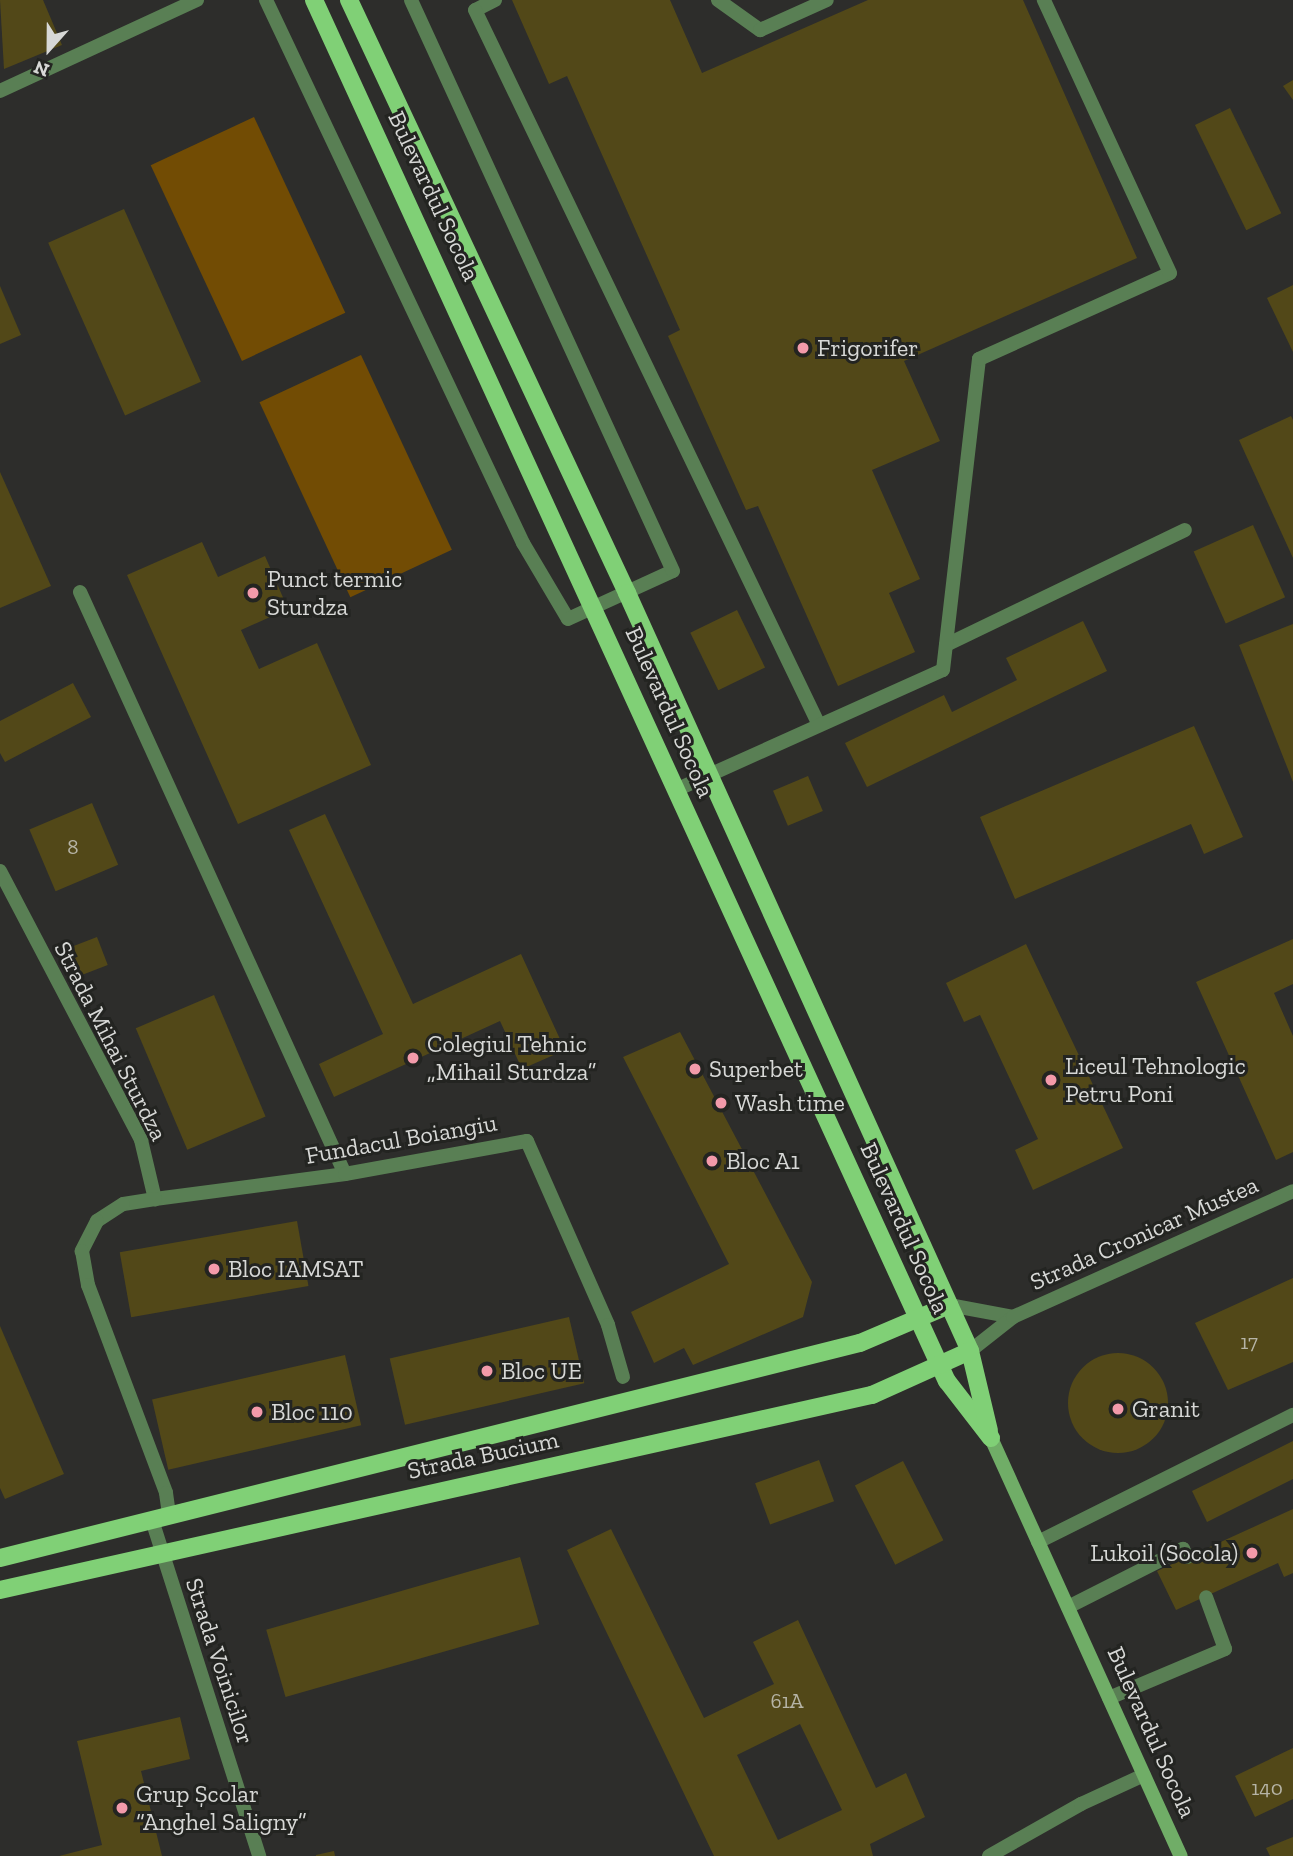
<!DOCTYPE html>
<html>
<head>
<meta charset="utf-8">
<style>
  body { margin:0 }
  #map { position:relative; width:1293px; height:1856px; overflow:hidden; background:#2d2d2b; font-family:"Zilla Slab",serif }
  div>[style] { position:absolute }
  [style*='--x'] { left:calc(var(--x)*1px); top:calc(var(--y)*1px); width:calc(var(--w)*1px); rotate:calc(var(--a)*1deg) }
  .green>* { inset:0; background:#724c04; transform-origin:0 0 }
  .building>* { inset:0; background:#524818; transform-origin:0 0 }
  .round { border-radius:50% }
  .lane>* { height:14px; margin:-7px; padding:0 7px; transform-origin:7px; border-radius:7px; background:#597f54 }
  .street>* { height:14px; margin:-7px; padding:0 7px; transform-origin:7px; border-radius:7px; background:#597f54 }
  .secondary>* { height:14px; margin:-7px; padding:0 7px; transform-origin:7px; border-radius:7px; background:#70ad67 }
  .primary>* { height:18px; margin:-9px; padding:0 9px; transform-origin:9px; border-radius:9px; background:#80d076 }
  .dots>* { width:19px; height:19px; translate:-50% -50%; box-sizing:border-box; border:4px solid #232421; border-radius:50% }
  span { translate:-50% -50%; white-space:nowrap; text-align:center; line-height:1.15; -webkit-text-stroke:6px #232421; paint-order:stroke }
  .number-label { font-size:21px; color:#b6b4a6 }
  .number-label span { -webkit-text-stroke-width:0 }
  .street-label { font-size:24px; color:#d7d8d6 }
  .poi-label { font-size:24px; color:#d7d8d6 }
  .left { translate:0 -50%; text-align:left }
  .right { translate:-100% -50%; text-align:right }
  .north { position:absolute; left:14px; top:14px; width:70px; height:70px; -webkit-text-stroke:5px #232421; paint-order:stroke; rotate:201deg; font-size:19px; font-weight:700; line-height:28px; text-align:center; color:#d7d8d6 }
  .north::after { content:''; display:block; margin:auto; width:24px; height:32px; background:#d7d8d6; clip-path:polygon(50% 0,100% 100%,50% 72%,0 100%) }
</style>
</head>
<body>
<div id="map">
  <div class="green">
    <i style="left:254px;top:117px;width:216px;height:114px;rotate:65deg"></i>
    <i style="left:361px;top:355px;width:215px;height:112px;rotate:65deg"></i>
  </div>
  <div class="building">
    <i style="clip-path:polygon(0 0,43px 0,62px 45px,4px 69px)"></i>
    <i style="clip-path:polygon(512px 0,670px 0,702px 73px,868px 0,1023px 0,1137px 258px,904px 361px,940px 441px,872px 470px,920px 579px,889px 593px,915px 652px,838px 686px,758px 506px,746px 510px,668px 336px,680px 330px,567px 76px,549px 84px)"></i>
    <i style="clip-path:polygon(1293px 80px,1293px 100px,1283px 86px)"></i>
    <i style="left:1230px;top:108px;width:117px;height:39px;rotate:64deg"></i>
    <i style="left:124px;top:209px;width:189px;height:83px;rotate:66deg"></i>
    <i style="clip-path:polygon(1293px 285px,1293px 352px,1267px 298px)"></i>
    <i style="clip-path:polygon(0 286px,21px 335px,0 344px)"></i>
    <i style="clip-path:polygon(1291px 416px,1293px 420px,1293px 558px,1239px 440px)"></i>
    <i style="clip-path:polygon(0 472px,51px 586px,0 608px)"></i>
    <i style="left:1253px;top:525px;width:79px;height:65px;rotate:66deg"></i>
    <i style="clip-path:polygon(202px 542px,218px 577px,265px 556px,288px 609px,241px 630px,259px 669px,317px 643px,371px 765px,238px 824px,127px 575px)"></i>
    <i style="left:737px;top:610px;width:64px;height:52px;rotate:64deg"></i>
    <i style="clip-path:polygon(1083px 621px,1107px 671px,867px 787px,845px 743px,944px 695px,952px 712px,1017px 680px,1006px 658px)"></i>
    <i style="clip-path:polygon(1293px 624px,1293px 782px,1239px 645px)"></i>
    <i style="clip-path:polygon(73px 683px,91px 717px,5px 762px,0 753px,0 721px)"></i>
    <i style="clip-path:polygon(1194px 726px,1243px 837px,1204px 854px,1191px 824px,1015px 899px,980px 817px)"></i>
    <i style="left:808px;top:776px;width:38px;height:38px;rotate:67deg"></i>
    <i style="left:92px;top:803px;width:67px;height:68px;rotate:67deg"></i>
    <i style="clip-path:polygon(325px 814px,413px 1004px,521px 954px,565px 1050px,522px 1069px,500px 1021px,334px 1097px,319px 1064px,383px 1034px,289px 830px)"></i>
    <i style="left:97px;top:937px;width:30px;height:34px;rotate:69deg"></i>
    <i style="clip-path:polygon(1293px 939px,1293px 984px,1274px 993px,1293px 1036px,1293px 1152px,1276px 1160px,1196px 982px)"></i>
    <i style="clip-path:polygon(1026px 944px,1123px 1148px,1033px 1190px,1015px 1150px,1038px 1139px,980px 1015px,964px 1022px,946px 983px)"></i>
    <i style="left:214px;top:995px;width:132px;height:85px;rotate:67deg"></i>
    <i style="clip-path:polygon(680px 1032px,812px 1282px,803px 1317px,693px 1365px,684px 1348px,654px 1363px,631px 1312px,729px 1264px,623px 1057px)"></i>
    <i style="left:297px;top:1221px;width:66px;height:180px;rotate:80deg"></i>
    <i style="clip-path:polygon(1293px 1278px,1293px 1362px,1228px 1390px,1195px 1323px)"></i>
    <i style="left:569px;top:1317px;width:68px;height:184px;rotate:77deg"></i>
    <i style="clip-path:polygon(0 1326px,64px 1474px,5px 1499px,0 1488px)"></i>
    <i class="round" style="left:1068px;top:1353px;width:100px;height:100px"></i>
    <i style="left:345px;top:1355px;width:72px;height:198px;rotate:77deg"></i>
    <i style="clip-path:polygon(1293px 1441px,1293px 1479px,1207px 1522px,1192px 1491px)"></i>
    <i style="left:819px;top:1460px;width:44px;height:68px;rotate:70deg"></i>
    <i style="left:903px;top:1461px;width:89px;height:54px;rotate:63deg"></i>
    <i style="clip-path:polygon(1293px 1509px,1293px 1573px,1284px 1577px,1278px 1563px,1176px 1610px,1157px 1571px)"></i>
    <i style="clip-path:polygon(evenodd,611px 1529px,704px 1718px,774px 1684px,753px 1642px,798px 1620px,876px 1788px,906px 1773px,925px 1817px,870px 1844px,873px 1856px,714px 1856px,567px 1550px,611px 1529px,800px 1724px,842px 1810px,778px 1840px,737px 1755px,800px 1724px)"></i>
    <i style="left:520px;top:1557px;width:70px;height:264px;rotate:74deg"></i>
    <i style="clip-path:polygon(180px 1717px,190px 1759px,141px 1771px,162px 1856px,59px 1856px,102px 1845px,77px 1741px)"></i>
    <i style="clip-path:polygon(1293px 1748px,1293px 1799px,1255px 1817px,1235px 1776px)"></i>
    <i style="clip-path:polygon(1293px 1837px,1293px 1856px,1270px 1856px,1266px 1848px)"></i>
    <i style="clip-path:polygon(334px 1851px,335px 1856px,316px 1856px,316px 1855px)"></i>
  </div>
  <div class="lane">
    <i style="--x:266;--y:0;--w:601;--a:64.67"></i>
    <i style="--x:523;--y:543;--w:88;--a:59.4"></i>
    <i style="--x:568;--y:619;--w:115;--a:-24.6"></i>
    <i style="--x:673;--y:571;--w:628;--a:-114.65"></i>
    <i style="--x:495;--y:0;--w:22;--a:153"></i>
    <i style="--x:475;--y:10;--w:791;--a:64.31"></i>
    <i style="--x:718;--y:0;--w:52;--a:35.5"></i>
    <i style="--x:760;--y:30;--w:73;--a:-24.1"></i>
    <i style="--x:0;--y:91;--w:217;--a:-24.8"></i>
    <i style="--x:80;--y:592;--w:639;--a:65.52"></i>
    <i style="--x:946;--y:645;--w:265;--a:-25.7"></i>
    <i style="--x:678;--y:789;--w:290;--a:-24.2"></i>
    <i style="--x:943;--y:670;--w:313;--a:-83.4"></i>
    <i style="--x:979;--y:359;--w:209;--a:-24.2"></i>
    <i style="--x:1170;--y:273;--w:301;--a:-114.8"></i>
    <i style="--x:155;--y:1199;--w:192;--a:-7.5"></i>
    <i style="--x:345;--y:1174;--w:185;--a:-10.3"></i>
    <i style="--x:527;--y:1141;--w:201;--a:66.2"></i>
    <i style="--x:608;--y:1325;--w:54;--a:73.9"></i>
    <i style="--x:1038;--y:1542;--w:285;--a:-26.5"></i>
    <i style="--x:1068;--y:1607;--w:129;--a:-26.8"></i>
    <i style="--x:1183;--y:1549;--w:9;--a:63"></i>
    <i style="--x:1109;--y:1698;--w:126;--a:-22.9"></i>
    <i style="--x:1225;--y:1649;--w:55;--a:-110.1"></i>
  </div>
  <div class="street">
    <i style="--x:0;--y:871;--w:304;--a:62.3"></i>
    <i style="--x:141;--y:1140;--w:61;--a:76.7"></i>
    <i style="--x:155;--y:1199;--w:32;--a:171"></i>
    <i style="--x:123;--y:1204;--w:31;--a:147"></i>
    <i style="--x:97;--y:1221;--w:34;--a:117"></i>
    <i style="--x:82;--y:1251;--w:35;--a:80"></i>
    <i style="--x:88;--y:1285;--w:222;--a:69.4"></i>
    <i style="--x:166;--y:1493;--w:22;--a:82"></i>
    <i style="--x:949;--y:1305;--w:65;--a:10.6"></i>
    <i style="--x:970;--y:1351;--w:55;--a:-38.3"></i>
    <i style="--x:1013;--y:1317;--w:307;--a:-24.2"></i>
    <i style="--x:152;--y:1520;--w:353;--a:72.3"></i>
    <i style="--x:989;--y:1856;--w:106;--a:-29.5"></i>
    <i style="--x:1081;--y:1804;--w:69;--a:-24.7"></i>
  </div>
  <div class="secondary">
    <i style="--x:991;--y:1438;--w:459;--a:65.6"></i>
  </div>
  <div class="primary">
    <i style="--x:314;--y:0;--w:1519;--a:65.38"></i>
    <i style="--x:947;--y:1381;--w:72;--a:52.3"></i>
    <i style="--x:349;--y:0;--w:655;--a:64.88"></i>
    <i style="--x:627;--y:593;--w:832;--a:65.65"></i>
    <i style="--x:970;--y:1351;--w:82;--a:76.6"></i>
    <i style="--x:0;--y:1558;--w:886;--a:-14.04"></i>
    <i style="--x:860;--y:1343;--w:97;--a:-23.1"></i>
    <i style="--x:0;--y:1590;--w:894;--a:-12.61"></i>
    <i style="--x:872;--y:1395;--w:107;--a:-24.2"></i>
  </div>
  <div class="dots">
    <i style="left:803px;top:348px;background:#f39aaa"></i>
    <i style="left:253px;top:593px;background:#f39aaa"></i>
    <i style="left:413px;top:1058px;background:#f39aaa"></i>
    <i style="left:695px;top:1069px;background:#f39aaa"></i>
    <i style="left:1051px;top:1080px;background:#f39aaa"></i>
    <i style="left:721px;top:1103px;background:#f39aaa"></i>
    <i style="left:712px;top:1161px;background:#f39aaa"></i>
    <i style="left:214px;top:1269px;background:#f39aaa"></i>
    <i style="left:487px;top:1371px;background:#f39aaa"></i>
    <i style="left:1118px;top:1409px;background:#f39aaa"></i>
    <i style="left:257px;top:1412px;background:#f39aaa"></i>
    <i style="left:1252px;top:1553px;background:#f39aaa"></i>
    <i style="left:122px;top:1808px;background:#f39aaa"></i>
  </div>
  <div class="number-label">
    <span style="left:73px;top:847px">8</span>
    <span style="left:1249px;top:1342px">17</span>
    <span style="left:787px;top:1701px">61A</span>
    <span style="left:1267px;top:1788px">140</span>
  </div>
  <div class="street-label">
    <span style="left:434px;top:196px;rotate:65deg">Bulevardul Socola</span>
    <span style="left:670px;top:712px;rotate:66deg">Bulevardul Socola</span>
    <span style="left:111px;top:1041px;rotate:63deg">Strada Mihai Sturdza</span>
    <span style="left:401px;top:1139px;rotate:-10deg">Fundacul Boiangiu</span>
    <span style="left:905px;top:1228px;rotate:66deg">Bulevardul Socola</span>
    <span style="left:1144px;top:1233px;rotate:-24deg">Strada Cronicar Mustea</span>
    <span style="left:483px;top:1455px;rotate:-12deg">Strada Bucium</span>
    <span style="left:220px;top:1661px;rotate:72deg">Strada Voinicilor</span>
    <span style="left:1152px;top:1732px;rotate:66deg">Bulevardul Socola</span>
  </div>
  <div class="poi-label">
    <span class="left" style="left:817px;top:348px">Frigorifer</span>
    <span class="left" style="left:267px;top:593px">Punct termic<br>Sturdza</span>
    <span class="left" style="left:427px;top:1058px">Colegiul Tehnic<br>„Mihail Sturdza”</span>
    <span class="left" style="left:1065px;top:1080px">Liceul Tehnologic<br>Petru Poni</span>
    <span class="left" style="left:709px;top:1069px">Superbet</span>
    <span class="left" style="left:735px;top:1103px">Wash time</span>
    <span class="left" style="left:726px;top:1161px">Bloc A1</span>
    <span class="left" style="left:228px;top:1269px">Bloc IAMSAT</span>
    <span class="left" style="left:501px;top:1371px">Bloc UE</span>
    <span class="left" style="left:1132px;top:1409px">Granit</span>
    <span class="left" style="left:271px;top:1412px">Bloc 110</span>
    <span class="right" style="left:1238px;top:1553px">Lukoil (Socola)</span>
    <span class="left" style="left:136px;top:1808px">Grup Școlar<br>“Anghel Saligny”</span>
  </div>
  <div class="north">N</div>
</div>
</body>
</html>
